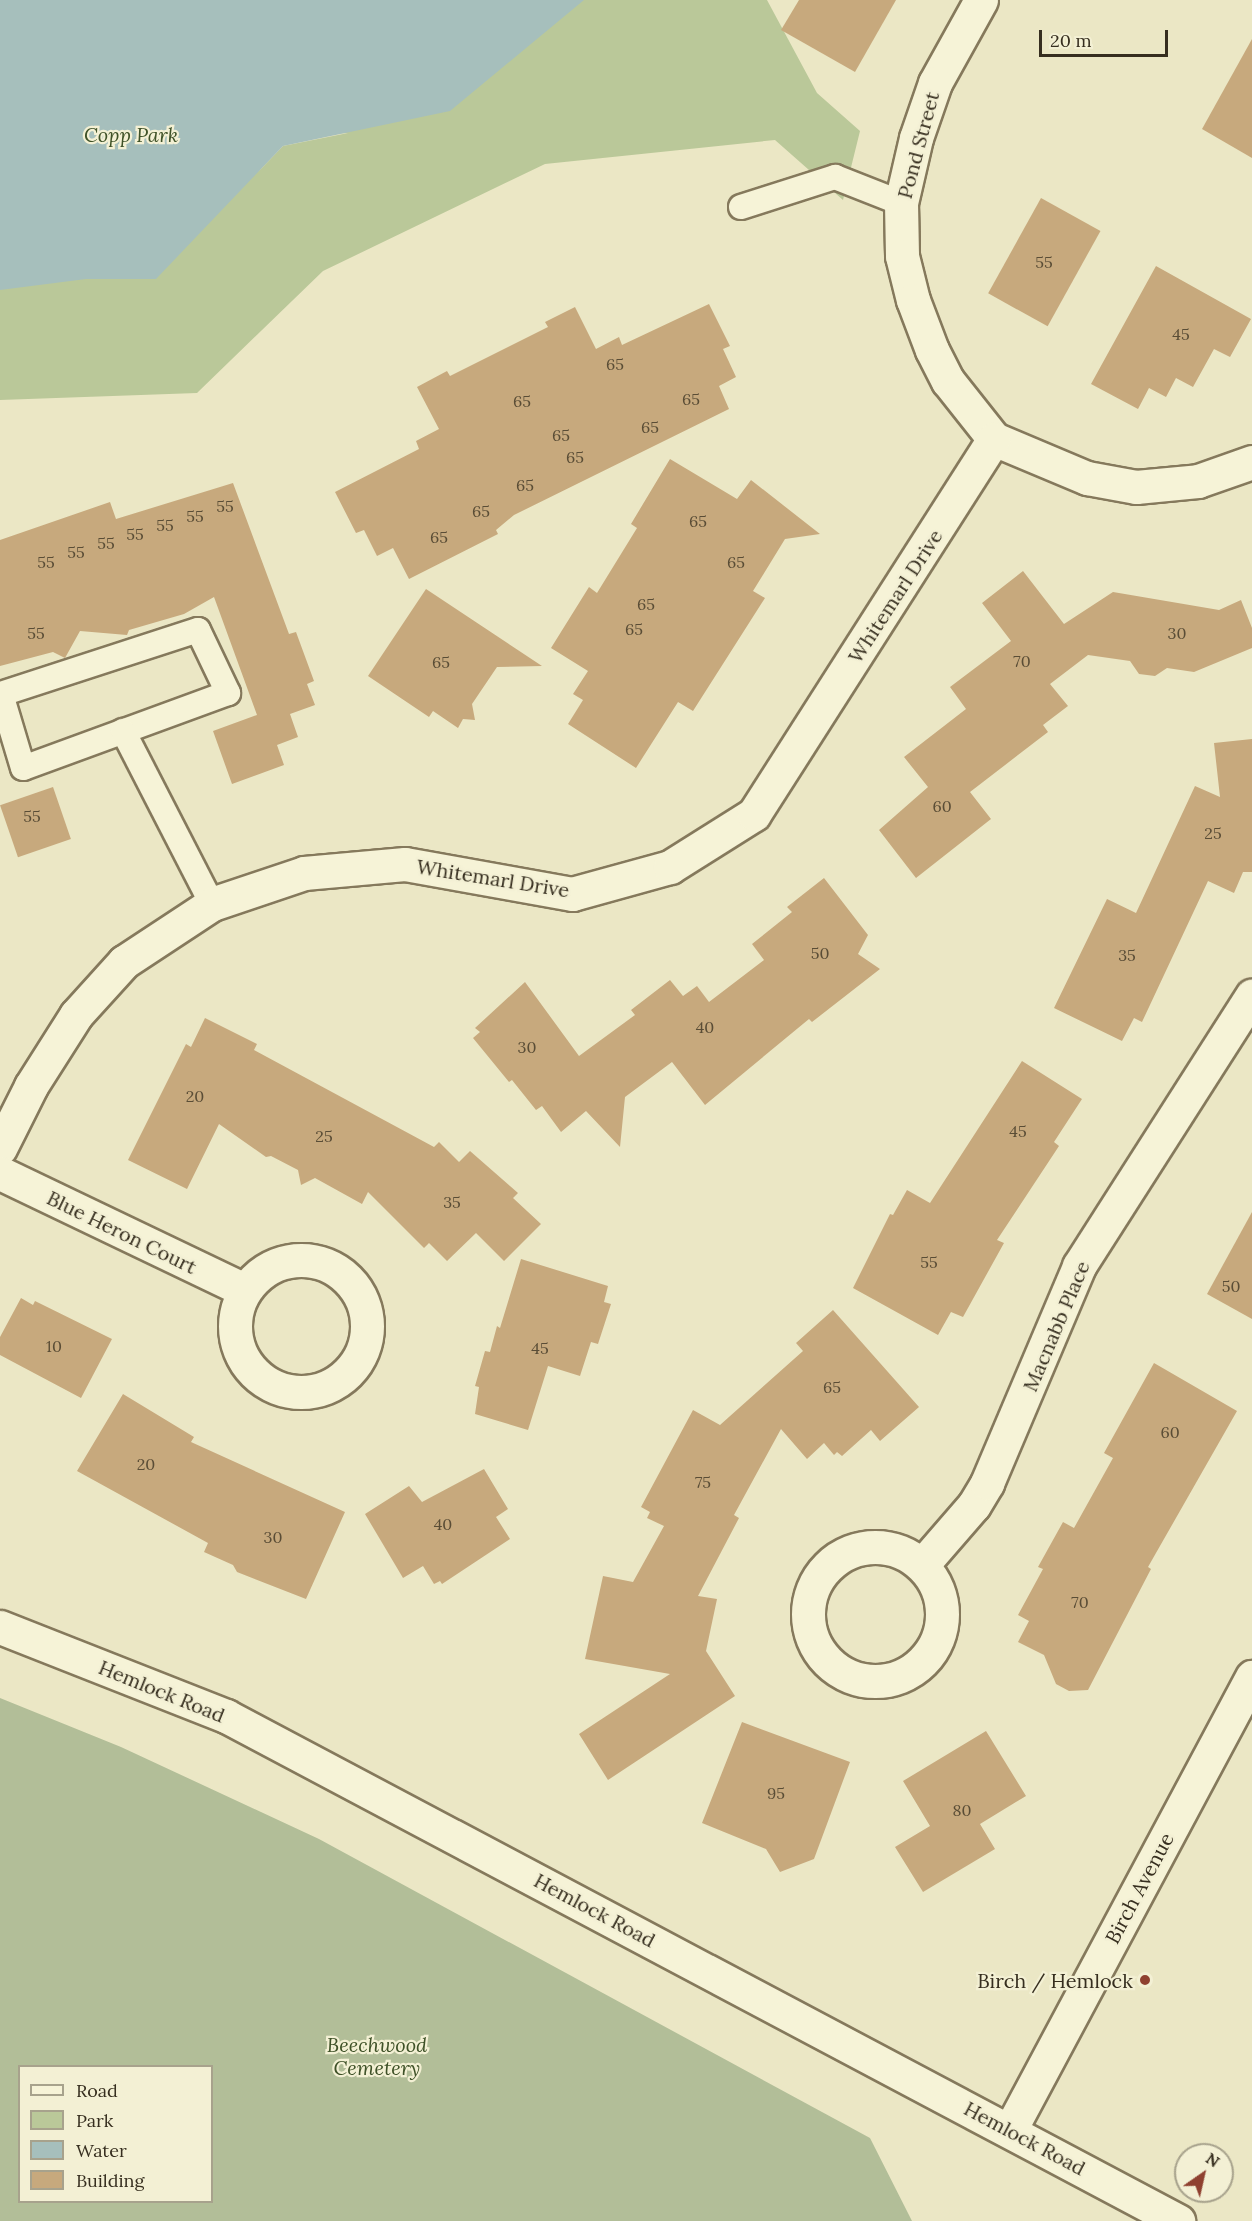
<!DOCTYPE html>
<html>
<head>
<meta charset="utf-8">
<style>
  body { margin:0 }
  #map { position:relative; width:1252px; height:2221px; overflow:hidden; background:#ebe7c5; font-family:Lora,serif }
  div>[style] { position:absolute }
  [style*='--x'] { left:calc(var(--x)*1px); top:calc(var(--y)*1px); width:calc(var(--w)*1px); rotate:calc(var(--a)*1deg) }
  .green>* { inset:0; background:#bac899 }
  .cemetery>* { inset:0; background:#b2be98 }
  .water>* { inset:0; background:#a6bfbc }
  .building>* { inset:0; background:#c7a97d; transform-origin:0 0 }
  .roads { filter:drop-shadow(2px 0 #85795c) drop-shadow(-2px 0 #85795c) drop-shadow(0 2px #85795c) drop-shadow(0 -2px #85795c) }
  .lane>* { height:24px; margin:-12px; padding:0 12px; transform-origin:12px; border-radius:12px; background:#f6f3d7 }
  .street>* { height:33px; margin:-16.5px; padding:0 16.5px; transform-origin:16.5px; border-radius:16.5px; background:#f6f3d7 }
  .street>.ring { margin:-16.5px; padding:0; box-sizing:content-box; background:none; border:33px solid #f6f3d7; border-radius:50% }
  .secondary>* { height:33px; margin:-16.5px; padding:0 16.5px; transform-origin:16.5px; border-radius:16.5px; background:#f6f3d7 }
  .dots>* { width:16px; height:16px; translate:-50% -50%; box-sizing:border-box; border:3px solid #f3f0d4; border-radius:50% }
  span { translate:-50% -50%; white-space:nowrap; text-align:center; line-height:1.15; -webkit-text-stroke:4.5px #f3f0d4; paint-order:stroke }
  .number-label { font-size:16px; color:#5a4d36 }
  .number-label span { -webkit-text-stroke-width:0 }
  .park-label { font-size:20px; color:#3e5127; font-style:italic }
  .street-label { font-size:20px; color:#362e1f }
  .poi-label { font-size:20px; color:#362e1f }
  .right { translate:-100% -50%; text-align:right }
  .legend { position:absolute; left:18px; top:2065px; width:195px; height:138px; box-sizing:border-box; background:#f3f0d4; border:2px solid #a7a28c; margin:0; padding:8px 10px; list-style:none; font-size:18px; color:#362e1f }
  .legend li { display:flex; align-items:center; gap:12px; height:30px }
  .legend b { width:30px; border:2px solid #a7a28c }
  .north { position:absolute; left:1174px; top:2143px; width:60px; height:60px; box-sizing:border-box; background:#f3f0d4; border:2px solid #a7a28c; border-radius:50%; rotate:34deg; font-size:16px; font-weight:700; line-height:24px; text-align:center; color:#362e1f }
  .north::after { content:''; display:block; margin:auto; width:21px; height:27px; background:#8f4130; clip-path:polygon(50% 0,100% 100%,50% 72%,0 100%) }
  .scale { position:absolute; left:1039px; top:30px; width:129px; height:27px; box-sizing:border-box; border:3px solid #362e1f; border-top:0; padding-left:8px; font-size:18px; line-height:21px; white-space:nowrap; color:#362e1f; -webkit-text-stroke:4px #f3f0d4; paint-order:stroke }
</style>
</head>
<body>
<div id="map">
  <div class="green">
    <i style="clip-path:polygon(evenodd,0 0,767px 0,817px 93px,860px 131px,843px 200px,775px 140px,545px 164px,323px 271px,197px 393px,0 400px,0 0,348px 133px,283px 146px,258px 172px,289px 135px,348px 133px)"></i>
  </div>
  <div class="cemetery">
    <i style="clip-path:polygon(evenodd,0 1698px,121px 1747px,319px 1839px,870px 2138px,912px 2221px,0 2221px,0 1698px,20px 2066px,212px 2066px,212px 2202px,20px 2202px,20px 2066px)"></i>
  </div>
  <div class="water">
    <i style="clip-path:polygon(0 0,584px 0,450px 111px,283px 146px,156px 279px,86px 279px,0 290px)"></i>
  </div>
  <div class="building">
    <i style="clip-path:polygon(799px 0,896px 0,855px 72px,781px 30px)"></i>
    <i style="clip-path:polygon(1252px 39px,1252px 158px,1202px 129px)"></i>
    <i style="left:1041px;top:198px;width:68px;height:109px;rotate:29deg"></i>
    <i style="clip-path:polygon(1156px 266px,1251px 319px,1230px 357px,1214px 349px,1193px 387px,1176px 378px,1166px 397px,1149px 388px,1138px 409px,1091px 384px)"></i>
    <i style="clip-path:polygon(709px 304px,730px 346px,723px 349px,736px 377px,719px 386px,729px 409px,514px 515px,496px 530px,498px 534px,409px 579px,393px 548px,377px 556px,364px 530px,356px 533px,335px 492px,419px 449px,416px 441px,439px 429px,417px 387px,447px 371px,450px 376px,548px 327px,545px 322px,575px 307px,596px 349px,619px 337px,622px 345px)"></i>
    <i style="clip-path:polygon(670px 459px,737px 499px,751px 480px,820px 534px,785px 539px,753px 591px,765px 598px,693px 711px,678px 702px,636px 768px,568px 724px,583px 700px,573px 694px,588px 671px,551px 648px,589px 587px,597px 593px,637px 528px,631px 524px)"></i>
    <i style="clip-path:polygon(233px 483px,289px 634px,296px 632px,314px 681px,307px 684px,315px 705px,290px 714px,298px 737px,277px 745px,284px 765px,232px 784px,213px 731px,257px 715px,214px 597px,184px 614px,129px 630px,127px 635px,80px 631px,65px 658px,53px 652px,0 666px,0 540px,110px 502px,116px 519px)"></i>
    <i style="clip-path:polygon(1023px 571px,1064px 624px,1113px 592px,1219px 610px,1241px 600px,1252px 628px,1252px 648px,1194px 672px,1167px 668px,1155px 676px,1139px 674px,1130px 661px,1088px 655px,1050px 684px,1068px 706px,1043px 725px,1048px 732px,970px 792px,991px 819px,916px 878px,879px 830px,928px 787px,904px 757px,966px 709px,950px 687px,1011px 641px,982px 603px)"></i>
    <i style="clip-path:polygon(426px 589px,542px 666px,497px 667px,472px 704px,475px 720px,463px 719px,458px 728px,433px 711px,429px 717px,368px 676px)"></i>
    <i style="clip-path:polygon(1252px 739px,1252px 872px,1243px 872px,1234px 893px,1208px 881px,1142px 1022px,1134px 1018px,1122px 1041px,1054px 1008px,1107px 899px,1136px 913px,1195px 786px,1220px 797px,1214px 743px)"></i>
    <i style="left:53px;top:787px;width:55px;height:56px;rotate:71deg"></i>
    <i style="clip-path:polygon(824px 878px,868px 935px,858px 954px,880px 969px,812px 1022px,809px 1019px,705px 1105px,672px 1062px,625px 1097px,620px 1147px,586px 1111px,561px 1132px,542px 1106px,536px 1110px,512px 1080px,509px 1082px,473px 1038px,480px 1032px,475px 1028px,525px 982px,579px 1056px,635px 1015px,631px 1010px,670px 980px,683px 996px,697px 986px,709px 1002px,764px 960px,752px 944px,792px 912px,787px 907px)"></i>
    <i style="clip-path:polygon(205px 1018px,257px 1044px,254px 1050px,434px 1147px,439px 1142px,459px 1162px,470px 1151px,518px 1193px,513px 1198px,541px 1224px,504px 1261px,476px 1233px,447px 1261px,429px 1243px,424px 1248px,368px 1192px,362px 1204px,315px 1178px,301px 1185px,298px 1170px,271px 1156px,266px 1157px,219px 1124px,187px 1189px,128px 1160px,186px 1044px,191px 1047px)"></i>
    <i style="clip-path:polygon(1022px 1061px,1082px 1099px,1054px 1142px,1059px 1146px,997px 1240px,1004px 1243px,963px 1317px,951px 1312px,938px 1335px,853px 1288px,890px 1214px,893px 1215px,907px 1190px,930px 1203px)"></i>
    <i style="clip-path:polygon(1252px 1212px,1252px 1319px,1207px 1294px)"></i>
    <i style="clip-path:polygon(521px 1259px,608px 1286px,604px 1302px,611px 1304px,598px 1344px,591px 1342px,580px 1376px,548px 1366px,528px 1430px,475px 1414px,479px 1387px,475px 1386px,485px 1351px,490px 1352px,497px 1326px,500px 1328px)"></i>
    <i style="clip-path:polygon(21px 1298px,33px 1305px,35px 1301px,112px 1339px,81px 1398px,0 1355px,0 1337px)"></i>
    <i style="clip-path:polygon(833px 1310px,919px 1407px,880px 1441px,871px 1430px,842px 1456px,837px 1452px,834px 1455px,824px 1443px,807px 1459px,781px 1429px,734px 1515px,739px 1518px,698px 1596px,717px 1599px,706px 1651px,735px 1696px,608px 1780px,579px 1734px,670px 1674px,585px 1659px,603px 1576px,633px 1582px,664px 1526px,647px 1518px,650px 1512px,641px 1507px,693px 1410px,720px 1425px,803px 1351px,796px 1343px)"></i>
    <i style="clip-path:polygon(1154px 1363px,1237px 1411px,1148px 1567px,1151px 1569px,1088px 1690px,1069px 1691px,1056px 1684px,1044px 1655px,1018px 1642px,1029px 1621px,1018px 1615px,1043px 1569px,1038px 1567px,1063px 1522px,1074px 1528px,1113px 1458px,1104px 1453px)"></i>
    <i style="clip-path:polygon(123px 1394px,194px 1437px,191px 1442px,345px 1512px,306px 1599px,237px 1572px,233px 1565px,204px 1552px,208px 1543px,77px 1471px)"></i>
    <i style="clip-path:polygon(484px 1469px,508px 1509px,496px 1517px,510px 1539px,442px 1584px,440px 1581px,434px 1584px,423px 1566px,403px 1578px,365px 1514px,409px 1486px,422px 1502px)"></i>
    <i style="clip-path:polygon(742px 1722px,850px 1762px,814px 1859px,780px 1872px,766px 1849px,702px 1823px)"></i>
    <i style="clip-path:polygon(986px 1731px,1026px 1796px,980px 1824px,995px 1849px,923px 1892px,895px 1847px,930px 1826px,903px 1781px)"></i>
  </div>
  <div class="roads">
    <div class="lane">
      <i style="--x:741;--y:207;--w:99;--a:-17.7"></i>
      <i style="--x:835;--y:177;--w:71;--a:21.5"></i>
      <i style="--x:198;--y:630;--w:70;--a:64.5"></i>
      <i style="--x:228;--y:693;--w:218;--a:159.9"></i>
      <i style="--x:23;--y:768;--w:77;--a:-106.6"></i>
      <i style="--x:1;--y:694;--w:207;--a:-18"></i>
      <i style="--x:123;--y:731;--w:195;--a:62.8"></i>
    </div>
    <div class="street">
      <i style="--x:981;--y:0;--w:95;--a:119"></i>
      <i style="--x:935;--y:83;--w:58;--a:109.1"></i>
      <i style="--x:916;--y:138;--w:67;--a:103"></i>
      <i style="--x:901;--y:203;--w:53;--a:88.9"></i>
      <i style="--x:902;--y:256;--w:45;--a:76"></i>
      <i style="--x:913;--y:300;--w:53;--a:69.2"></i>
      <i style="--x:932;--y:350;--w:35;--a:63"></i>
      <i style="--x:948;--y:381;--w:74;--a:51.6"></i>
      <i style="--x:994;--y:439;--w:101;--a:22.8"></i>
      <i style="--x:1087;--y:478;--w:50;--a:10.4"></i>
      <i style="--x:1136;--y:487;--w:62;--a:-5.5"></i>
      <i style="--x:1198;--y:481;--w:57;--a:-19.4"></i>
      <i style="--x:0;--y:1148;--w:69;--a:-63.4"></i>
      <i style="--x:31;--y:1086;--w:84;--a:-57.6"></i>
      <i style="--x:76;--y:1015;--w:72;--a:-47.8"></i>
      <i style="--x:124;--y:962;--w:105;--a:-33.4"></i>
      <i style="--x:212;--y:904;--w:97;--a:-18.6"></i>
      <i style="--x:304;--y:873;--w:101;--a:-5.1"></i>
      <i style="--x:405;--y:864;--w:170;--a:10.2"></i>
      <i style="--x:572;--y:894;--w:102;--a:-15.4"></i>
      <i style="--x:670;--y:867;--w:99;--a:-32.2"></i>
      <i style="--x:754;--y:814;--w:445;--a:-57.4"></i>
      <i style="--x:0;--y:1173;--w:271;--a:25.6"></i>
      <i class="ring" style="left:235px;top:1260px;width:99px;height:99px"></i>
      <i class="ring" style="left:808px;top:1547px;width:101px;height:101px"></i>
      <i style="--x:922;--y:1565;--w:79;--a:-49.1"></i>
      <i style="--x:974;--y:1505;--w:26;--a:-59"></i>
      <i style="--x:987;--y:1483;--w:236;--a:-67"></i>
      <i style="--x:1079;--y:1266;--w:321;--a:-57.4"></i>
    </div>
    <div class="secondary">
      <i style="--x:0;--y:1627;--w:243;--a:21.5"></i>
      <i style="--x:226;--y:1716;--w:1078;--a:27.94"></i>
      <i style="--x:1010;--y:2130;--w:514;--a:-61.89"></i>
    </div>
  </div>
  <div class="dots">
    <i style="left:1145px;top:1980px;background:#8f4130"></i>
  </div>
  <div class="number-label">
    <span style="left:1044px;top:262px">55</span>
    <span style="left:1181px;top:334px">45</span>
    <span style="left:615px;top:364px">65</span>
    <span style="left:691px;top:399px">65</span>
    <span style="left:522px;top:401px">65</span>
    <span style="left:650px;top:427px">65</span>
    <span style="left:561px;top:435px">65</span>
    <span style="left:575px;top:457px">65</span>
    <span style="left:525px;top:485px">65</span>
    <span style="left:225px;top:506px">55</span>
    <span style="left:481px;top:511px">65</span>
    <span style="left:195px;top:516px">55</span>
    <span style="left:698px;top:521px">65</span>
    <span style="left:165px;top:525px">55</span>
    <span style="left:135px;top:534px">55</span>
    <span style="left:439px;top:537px">65</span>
    <span style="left:106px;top:543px">55</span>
    <span style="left:76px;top:552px">55</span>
    <span style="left:46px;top:562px">55</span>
    <span style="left:736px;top:562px">65</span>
    <span style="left:646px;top:604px">65</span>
    <span style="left:634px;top:629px">65</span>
    <span style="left:36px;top:633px">55</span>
    <span style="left:1177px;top:633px">30</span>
    <span style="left:1022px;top:661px">70</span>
    <span style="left:441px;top:662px">65</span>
    <span style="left:942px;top:806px">60</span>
    <span style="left:32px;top:816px">55</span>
    <span style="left:1213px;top:833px">25</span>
    <span style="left:820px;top:953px">50</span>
    <span style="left:1127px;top:955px">35</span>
    <span style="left:705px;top:1027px">40</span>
    <span style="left:527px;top:1047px">30</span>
    <span style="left:195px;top:1096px">20</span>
    <span style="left:1018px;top:1131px">45</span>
    <span style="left:324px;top:1136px">25</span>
    <span style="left:452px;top:1202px">35</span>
    <span style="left:929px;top:1262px">55</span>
    <span style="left:1231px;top:1286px">50</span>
    <span style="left:54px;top:1346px">10</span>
    <span style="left:540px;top:1348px">45</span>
    <span style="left:832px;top:1387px">65</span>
    <span style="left:1170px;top:1432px">60</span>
    <span style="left:146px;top:1464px">20</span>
    <span style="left:703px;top:1482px">75</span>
    <span style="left:443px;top:1524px">40</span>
    <span style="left:273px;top:1537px">30</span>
    <span style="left:1080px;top:1602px">70</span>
    <span style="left:776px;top:1793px">95</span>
    <span style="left:962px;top:1810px">80</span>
  </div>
  <div class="park-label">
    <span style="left:131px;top:134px">Copp Park</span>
    <span style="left:377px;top:2056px">Beechwood<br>Cemetery</span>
  </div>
  <div class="street-label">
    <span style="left:918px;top:145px;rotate:-75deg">Pond Street</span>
    <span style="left:895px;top:596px;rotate:-57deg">Whitemarl Drive</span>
    <span style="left:493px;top:878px;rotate:9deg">Whitemarl Drive</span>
    <span style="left:122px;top:1232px;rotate:26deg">Blue Heron Court</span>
    <span style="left:1056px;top:1326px;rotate:-67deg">Macnabb Place</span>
    <span style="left:162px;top:1691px;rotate:22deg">Hemlock Road</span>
    <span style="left:1139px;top:1888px;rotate:-62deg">Birch Avenue</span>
    <span style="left:595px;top:1910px;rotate:28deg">Hemlock Road</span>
    <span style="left:1025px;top:2138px;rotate:28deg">Hemlock Road</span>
  </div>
  <div class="poi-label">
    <span class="right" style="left:1133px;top:1980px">Birch / Hemlock</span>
  </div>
  <ul class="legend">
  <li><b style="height:8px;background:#f6f3d7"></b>Road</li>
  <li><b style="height:16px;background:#bac899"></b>Park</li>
  <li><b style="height:16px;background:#a6bfbc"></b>Water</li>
  <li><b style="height:16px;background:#c7a97d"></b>Building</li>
  </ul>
  <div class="north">N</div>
  <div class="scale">20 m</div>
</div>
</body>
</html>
